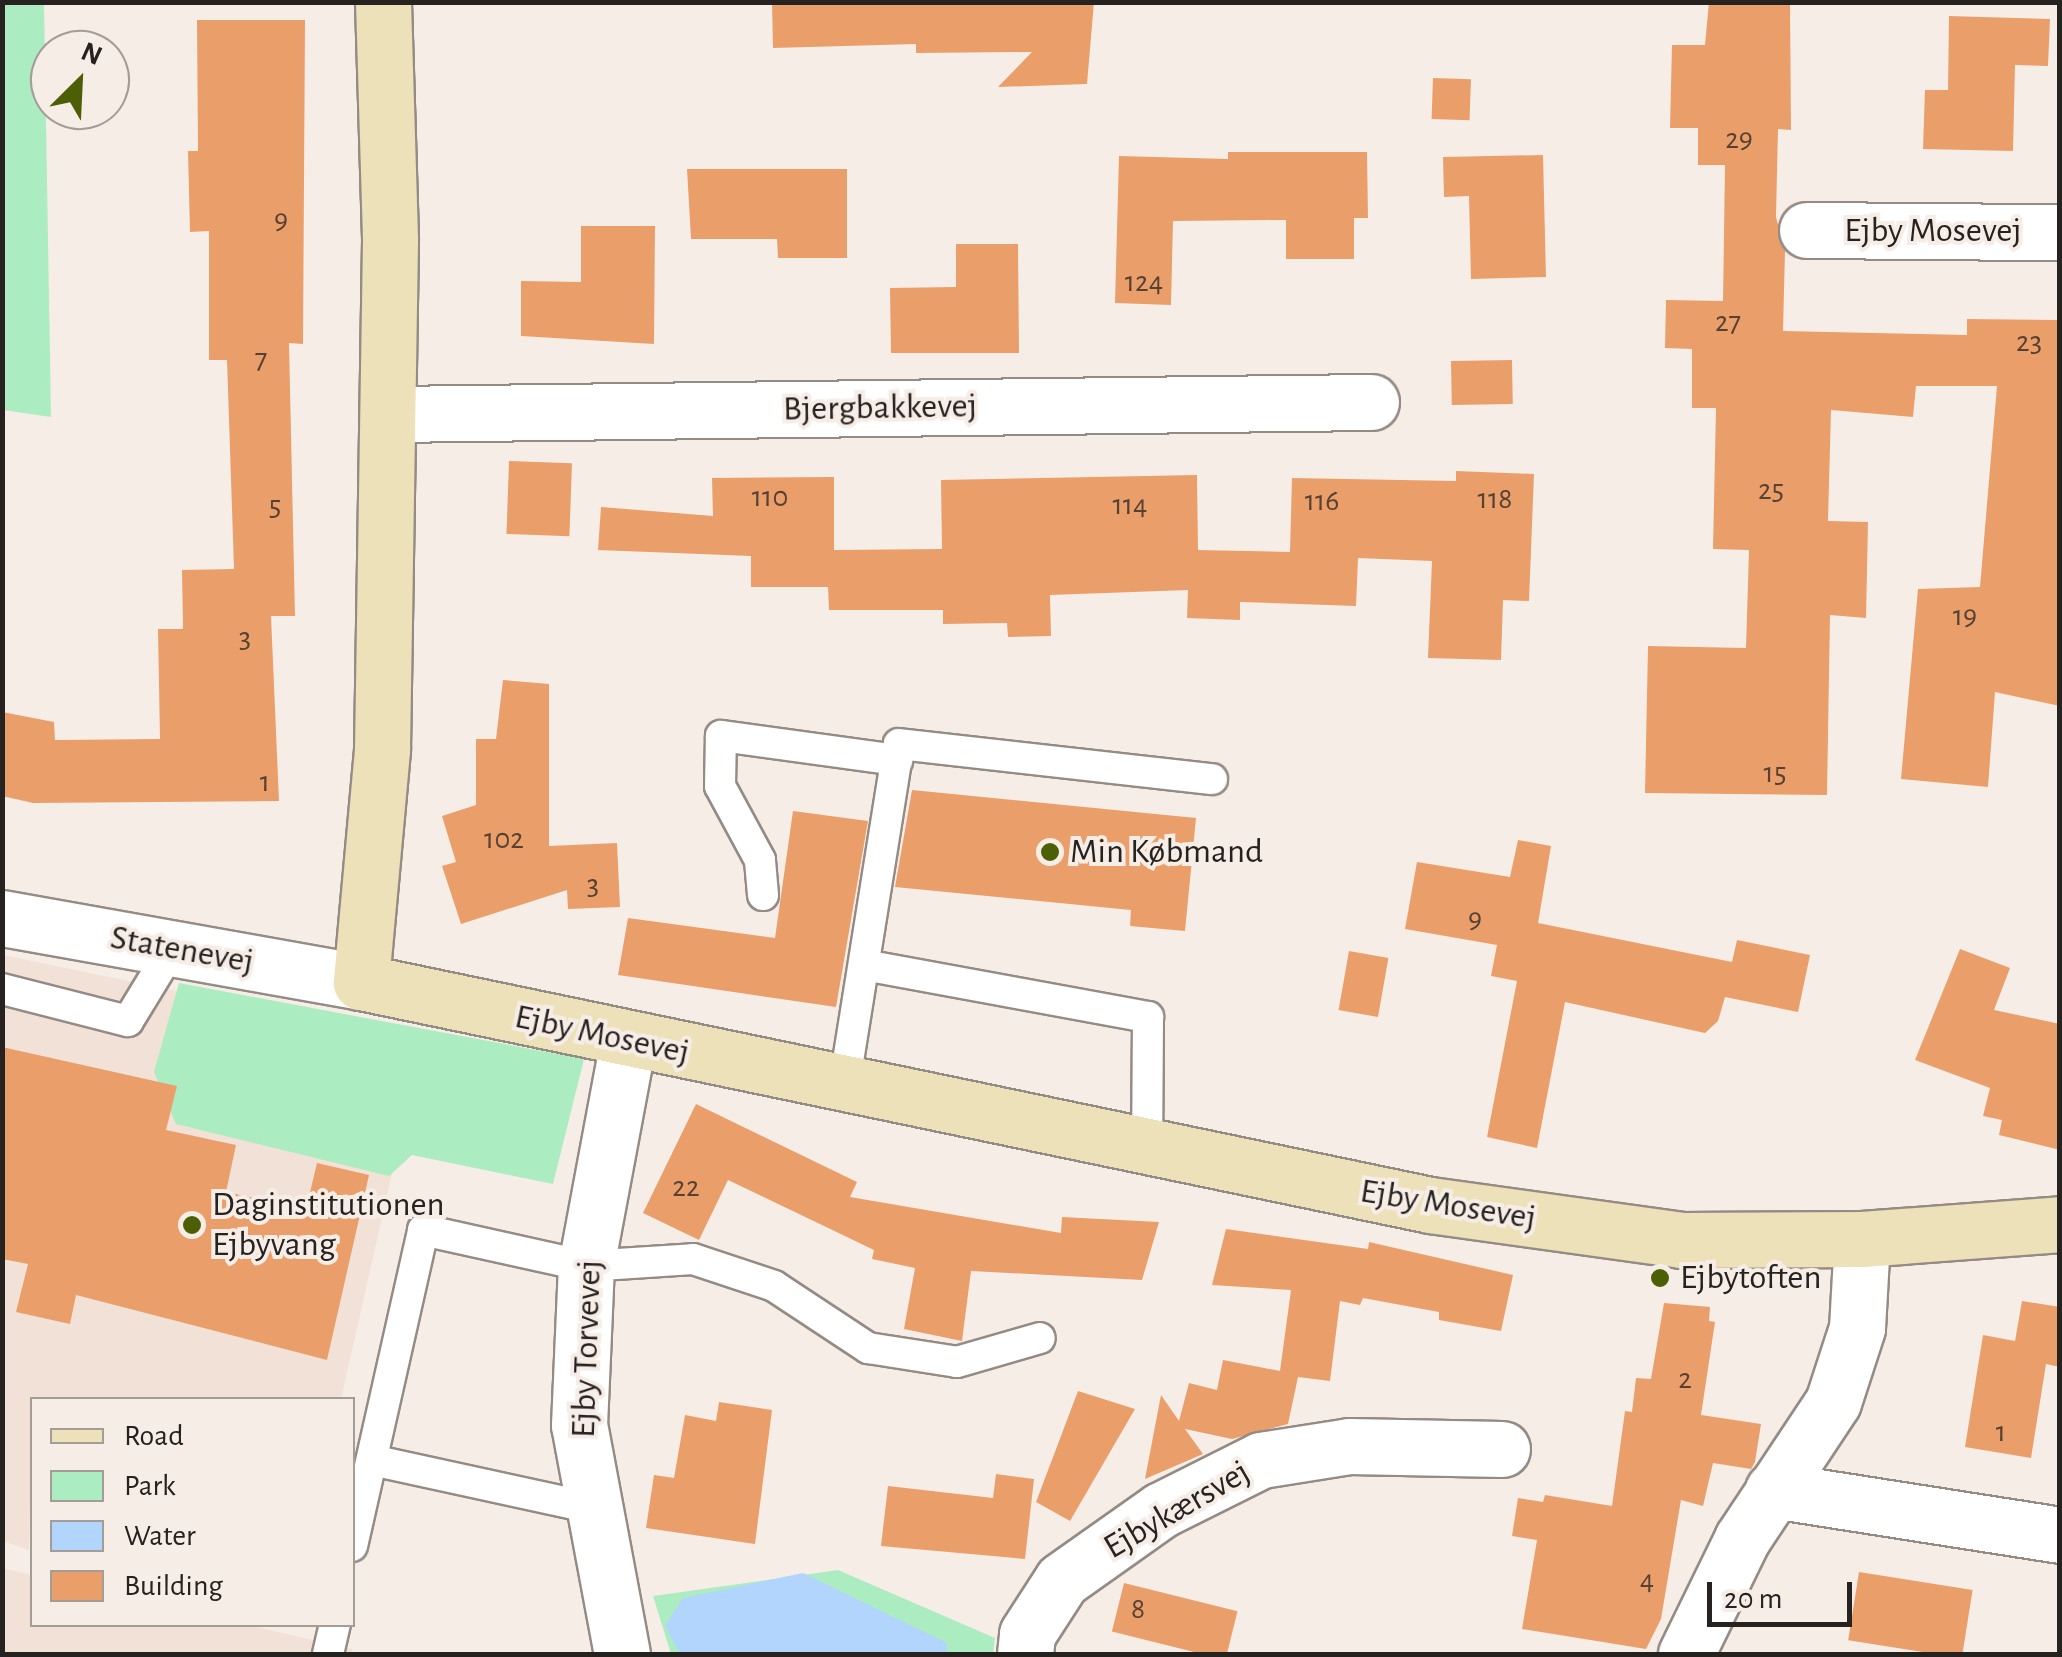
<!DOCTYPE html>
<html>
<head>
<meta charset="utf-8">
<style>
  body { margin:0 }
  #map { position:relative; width:2062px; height:1657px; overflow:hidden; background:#f7ede7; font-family:"Alegreya Sans",sans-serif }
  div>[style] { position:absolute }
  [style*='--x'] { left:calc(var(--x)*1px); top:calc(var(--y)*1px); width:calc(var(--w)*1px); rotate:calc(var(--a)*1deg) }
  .built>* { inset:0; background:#f2e1d6 }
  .green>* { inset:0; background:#acecc1 }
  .water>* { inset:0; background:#b2d5fd }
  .building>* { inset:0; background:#ea9f6b; transform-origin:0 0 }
  .roads { filter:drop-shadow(2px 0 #958b85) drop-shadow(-2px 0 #958b85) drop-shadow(0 2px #958b85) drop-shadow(0 -2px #958b85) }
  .lane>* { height:30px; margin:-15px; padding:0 15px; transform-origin:15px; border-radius:15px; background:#fff }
  .street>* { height:55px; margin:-27.5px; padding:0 27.5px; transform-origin:27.5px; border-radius:27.5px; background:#fff }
  .secondary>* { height:55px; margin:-27.5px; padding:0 27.5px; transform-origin:27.5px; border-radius:27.5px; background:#ece1b8 }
  .dots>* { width:28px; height:28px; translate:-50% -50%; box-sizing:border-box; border:5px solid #f7ede7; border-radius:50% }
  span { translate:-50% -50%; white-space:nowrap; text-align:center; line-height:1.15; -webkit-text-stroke:8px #f7ede7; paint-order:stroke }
  .number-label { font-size:30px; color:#574133 }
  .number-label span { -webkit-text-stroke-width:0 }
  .street-label { font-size:35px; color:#262220 }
  .poi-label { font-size:35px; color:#262220 }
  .left { translate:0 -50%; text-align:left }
  .frame { position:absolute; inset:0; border:5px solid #262220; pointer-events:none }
  .legend { position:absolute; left:30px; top:1397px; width:325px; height:230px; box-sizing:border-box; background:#f7ede7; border:2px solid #a39c97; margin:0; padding:12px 18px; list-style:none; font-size:30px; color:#262220 }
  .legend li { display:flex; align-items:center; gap:20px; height:50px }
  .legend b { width:50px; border:2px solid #a39c97 }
  .north { position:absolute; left:30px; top:30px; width:100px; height:100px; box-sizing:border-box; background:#f7ede7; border:2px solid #a39c97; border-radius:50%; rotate:24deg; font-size:28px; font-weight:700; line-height:40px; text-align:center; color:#262220 }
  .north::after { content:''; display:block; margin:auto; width:35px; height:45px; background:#4c5f06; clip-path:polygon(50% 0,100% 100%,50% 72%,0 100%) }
  .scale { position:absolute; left:1707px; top:1582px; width:145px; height:45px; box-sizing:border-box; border:5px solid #262220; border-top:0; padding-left:12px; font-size:30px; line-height:35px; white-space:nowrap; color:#262220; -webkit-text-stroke:8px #f7ede7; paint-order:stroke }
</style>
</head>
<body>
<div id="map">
  <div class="built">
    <i style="clip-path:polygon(3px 955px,283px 1013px,420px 1050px,341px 1399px,32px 1400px,29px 1550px,3px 1541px)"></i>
    <i style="clip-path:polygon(2px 1568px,32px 1575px,32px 1624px,247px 1625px,352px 1649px,351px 1654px,3px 1654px)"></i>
  </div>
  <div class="green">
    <i style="clip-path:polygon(2px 3px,44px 3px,51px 417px,3px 410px)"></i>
    <i style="clip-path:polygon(179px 983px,584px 1059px,553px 1184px,412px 1155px,389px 1176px,176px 1124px,154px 1072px)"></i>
    <i style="clip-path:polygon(838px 1570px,995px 1638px,993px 1654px,671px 1654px,653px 1596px)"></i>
  </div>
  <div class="water">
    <i style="clip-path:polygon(803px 1573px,947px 1643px,947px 1654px,680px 1654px,665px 1626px,683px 1598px)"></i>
  </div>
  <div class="building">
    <i style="clip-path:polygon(772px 2px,1094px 2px,1087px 84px,998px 87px,1032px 52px,916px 53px,916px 44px,773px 48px)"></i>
    <i style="clip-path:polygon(1709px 2px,1790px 2px,1791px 130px,1778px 129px,1776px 217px,1785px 251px,1783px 331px,1967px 335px,1967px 319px,2060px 320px,2060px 706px,1995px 692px,1988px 787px,1901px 779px,1918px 589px,1980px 587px,1997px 386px,1916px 386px,1913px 417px,1831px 410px,1828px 521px,1868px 522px,1866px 618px,1830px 615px,1827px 795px,1645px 793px,1648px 646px,1746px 648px,1749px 550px,1713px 549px,1716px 408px,1692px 408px,1692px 349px,1665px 348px,1666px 300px,1723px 301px,1725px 165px,1698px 165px,1698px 128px,1670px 128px,1672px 45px,1705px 45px)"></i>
    <i style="clip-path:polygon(1949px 16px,2050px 19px,2048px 66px,2015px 65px,2013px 151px,1923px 149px,1925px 90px,1948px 90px)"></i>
    <i style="clip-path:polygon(197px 20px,305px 20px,303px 344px,289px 343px,295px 616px,271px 616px,279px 801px,33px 803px,2px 796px,2px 712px,54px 722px,55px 740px,160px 739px,158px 629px,183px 629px,182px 570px,234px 569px,227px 360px,209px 360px,209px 231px,190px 232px,188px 151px,198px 151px)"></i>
    <i style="left:1433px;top:78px;width:38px;height:41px;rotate:2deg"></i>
    <i style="clip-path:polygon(1228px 152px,1367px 152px,1368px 218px,1354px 218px,1354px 259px,1286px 259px,1286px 220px,1173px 221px,1171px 305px,1115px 303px,1119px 156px,1228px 159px)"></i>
    <i style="clip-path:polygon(1543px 155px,1546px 277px,1471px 279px,1469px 196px,1444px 197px,1443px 157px)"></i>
    <i style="clip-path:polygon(687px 169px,847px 169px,847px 258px,778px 258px,777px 239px,691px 239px)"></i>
    <i style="clip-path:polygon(581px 226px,655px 226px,654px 344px,521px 336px,521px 281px,581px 282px)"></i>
    <i style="clip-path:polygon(956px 244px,1018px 244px,1019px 353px,891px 353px,890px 288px,956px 287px)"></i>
    <i style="left:1512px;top:360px;width:44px;height:61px;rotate:89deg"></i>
    <i style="left:509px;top:461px;width:63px;height:73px;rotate:2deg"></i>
    <i style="clip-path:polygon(1456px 471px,1534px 474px,1529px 601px,1503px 600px,1501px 660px,1428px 658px,1432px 561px,1358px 558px,1356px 606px,1240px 602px,1240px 620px,1187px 618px,1188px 590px,1050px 595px,1051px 636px,1008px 637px,1007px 623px,943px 624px,943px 610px,829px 610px,828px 587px,751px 587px,751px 556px,598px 550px,601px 507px,713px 516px,712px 478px,834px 477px,834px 550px,942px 549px,941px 480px,1197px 475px,1198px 550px,1290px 552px,1292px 478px,1456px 481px)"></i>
    <i style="clip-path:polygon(503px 680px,549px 684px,549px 846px,617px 843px,620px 907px,568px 909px,567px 890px,461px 924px,442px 866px,456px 862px,442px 816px,476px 805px,476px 739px,496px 739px)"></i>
    <i style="clip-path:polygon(912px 790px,1196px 818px,1185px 931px,1130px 926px,1131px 910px,895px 887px)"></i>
    <i style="clip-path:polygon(793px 811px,868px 821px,836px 1007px,618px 975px,628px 918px,775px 938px)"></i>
    <i style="clip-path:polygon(1518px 840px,1551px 846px,1538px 923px,1732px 962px,1737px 940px,1810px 955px,1798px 1012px,1725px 997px,1718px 1021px,1705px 1033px,1565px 1002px,1537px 1148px,1487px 1137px,1517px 981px,1491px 976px,1497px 945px,1405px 929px,1417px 862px,1510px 877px)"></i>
    <i style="clip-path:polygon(1960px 949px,2010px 968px,1994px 1010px,2060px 1024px,2060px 1150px,1999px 1135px,2002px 1120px,1983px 1116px,1990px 1088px,1915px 1060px)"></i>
    <i style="left:1349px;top:951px;width:40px;height:60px;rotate:10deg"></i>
    <i style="clip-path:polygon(2px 1047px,177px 1086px,166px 1130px,236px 1145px,226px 1192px,306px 1209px,317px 1163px,369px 1175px,327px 1360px,76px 1295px,70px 1324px,16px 1312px,28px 1264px,2px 1259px)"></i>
    <i style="clip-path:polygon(696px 1104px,857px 1182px,850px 1197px,1061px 1233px,1062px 1217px,1159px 1222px,1142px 1280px,971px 1271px,962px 1341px,904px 1329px,915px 1268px,872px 1259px,874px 1250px,728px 1180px,699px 1240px,643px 1213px)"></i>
    <i style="clip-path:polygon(1226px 1229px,1368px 1249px,1369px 1242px,1513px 1275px,1501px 1331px,1439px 1320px,1439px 1312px,1363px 1298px,1360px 1305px,1340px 1301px,1330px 1381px,1298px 1377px,1288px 1424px,1232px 1439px,1185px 1429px,1203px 1454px,1145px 1479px,1161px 1395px,1179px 1421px,1189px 1383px,1217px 1390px,1223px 1360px,1280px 1371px,1291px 1290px,1212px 1285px)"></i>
    <i style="clip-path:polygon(2022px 1301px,2060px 1307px,2060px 1367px,2046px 1364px,2031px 1458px,1965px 1447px,1983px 1335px,2015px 1341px)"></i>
    <i style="clip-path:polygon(1664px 1303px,1710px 1307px,1709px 1321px,1715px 1322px,1701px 1415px,1761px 1424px,1755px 1462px,1751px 1469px,1713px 1463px,1703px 1506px,1681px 1500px,1661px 1619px,1646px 1649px,1522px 1629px,1537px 1540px,1512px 1536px,1518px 1498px,1543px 1502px,1545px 1495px,1612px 1506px,1625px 1411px,1632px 1412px,1636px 1378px,1651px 1379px)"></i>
    <i style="clip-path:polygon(1078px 1391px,1135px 1409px,1070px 1521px,1036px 1502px)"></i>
    <i style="clip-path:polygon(719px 1402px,772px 1410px,755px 1544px,646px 1528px,654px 1475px,674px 1478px,685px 1415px,716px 1421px)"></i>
    <i style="clip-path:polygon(996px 1474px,1034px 1479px,1025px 1559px,881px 1546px,888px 1486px,993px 1498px)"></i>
    <i style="left:1859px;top:1572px;width:115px;height:69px;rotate:9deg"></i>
    <i style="left:1124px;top:1583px;width:117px;height:50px;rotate:14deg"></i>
  </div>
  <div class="roads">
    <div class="lane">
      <i style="--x:763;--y:895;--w:35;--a:-95"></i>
      <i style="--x:760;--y:860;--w:84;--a:-118.4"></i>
      <i style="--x:720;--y:786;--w:50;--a:-88.9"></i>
      <i style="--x:721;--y:736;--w:178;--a:7.8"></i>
      <i style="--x:864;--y:965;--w:289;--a:10.4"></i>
      <i style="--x:1148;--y:1017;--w:131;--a:90.4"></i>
      <i style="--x:2;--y:989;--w:130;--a:14.3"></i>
      <i style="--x:128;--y:1021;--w:84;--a:-58.6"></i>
      <i style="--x:844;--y:1086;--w:346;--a:-80.9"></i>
      <i style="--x:899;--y:744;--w:315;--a:6.4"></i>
      <i style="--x:372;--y:1460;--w:225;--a:12.3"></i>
      <i style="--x:352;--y:1546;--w:324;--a:-77.3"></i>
      <i style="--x:423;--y:1230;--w:167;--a:12.5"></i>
      <i style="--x:586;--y:1266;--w:107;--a:-3.7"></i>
      <i style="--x:693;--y:1259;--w:85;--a:18.4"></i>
      <i style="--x:774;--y:1286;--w:113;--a:33.4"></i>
      <i style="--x:868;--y:1348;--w:90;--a:8.9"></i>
      <i style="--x:957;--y:1362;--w:86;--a:-16.1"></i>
      <i style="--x:328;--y:1654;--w:31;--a:-77"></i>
    </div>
    <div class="street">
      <i style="--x:1807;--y:230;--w:253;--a:0.5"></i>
      <i style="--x:389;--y:414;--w:982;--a:-0.7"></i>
      <i style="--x:2;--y:918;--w:365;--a:10.1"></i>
      <i style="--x:1773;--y:1490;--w:291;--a:8.9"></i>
      <i style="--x:622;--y:1654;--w:233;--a:-100.6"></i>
      <i style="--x:579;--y:1425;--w:159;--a:-87.5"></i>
      <i style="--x:586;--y:1266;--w:228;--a:-79.4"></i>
      <i style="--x:1025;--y:1654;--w:20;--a:-84"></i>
      <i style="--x:1027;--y:1634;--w:64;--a:-57.1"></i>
      <i style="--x:1062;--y:1580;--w:121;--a:-35.3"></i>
      <i style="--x:1161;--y:1510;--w:112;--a:-26.6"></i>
      <i style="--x:1261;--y:1460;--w:89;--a:-9"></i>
      <i style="--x:1349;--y:1446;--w:153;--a:1.1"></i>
      <i style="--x:1686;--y:1654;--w:128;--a:-64"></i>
      <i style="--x:1742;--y:1539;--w:164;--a:-56.4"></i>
      <i style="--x:1833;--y:1402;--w:78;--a:-72"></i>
      <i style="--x:1857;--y:1328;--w:89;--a:-86.8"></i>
    </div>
    <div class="secondary">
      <i style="--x:383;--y:2;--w:239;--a:88.3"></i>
      <i style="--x:390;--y:241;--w:509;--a:90.9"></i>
      <i style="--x:382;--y:750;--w:233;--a:95.2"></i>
      <i style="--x:361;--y:982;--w:1092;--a:11.78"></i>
      <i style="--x:1430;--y:1205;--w:253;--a:7.9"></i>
      <i style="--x:1681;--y:1240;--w:181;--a:-0.3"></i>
      <i style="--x:1862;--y:1239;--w:199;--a:-4.3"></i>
    </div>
  </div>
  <div class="dots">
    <i style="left:1050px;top:852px;background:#4c5f06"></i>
    <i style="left:192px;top:1225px;background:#4c5f06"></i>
    <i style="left:1660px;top:1278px;background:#4c5f06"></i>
  </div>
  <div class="number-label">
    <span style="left:1739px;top:139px">29</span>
    <span style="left:281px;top:220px">9</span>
    <span style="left:1144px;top:282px">124</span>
    <span style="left:1728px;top:322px">27</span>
    <span style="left:2029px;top:342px">23</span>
    <span style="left:261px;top:359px">7</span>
    <span style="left:1771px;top:490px">25</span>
    <span style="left:770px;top:497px">110</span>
    <span style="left:1495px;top:499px">118</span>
    <span style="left:1322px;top:501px">116</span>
    <span style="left:1130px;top:505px">114</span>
    <span style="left:275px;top:506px">5</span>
    <span style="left:1965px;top:616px">19</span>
    <span style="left:245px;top:638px">3</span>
    <span style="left:1775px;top:773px">15</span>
    <span style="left:265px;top:782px">1</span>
    <span style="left:504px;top:839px">102</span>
    <span style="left:593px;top:885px">3</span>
    <span style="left:1475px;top:919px">9</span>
    <span style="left:686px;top:1187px">22</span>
    <span style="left:1685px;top:1379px">2</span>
    <span style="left:2001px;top:1432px">1</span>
    <span style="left:1647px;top:1580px">4</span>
    <span style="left:1138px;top:1609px">8</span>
  </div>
  <div class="street-label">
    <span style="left:1933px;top:231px">Ejby Mosevej</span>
    <span style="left:880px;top:408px;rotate:-1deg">Bjergbakkevej</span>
    <span style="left:182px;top:950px;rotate:10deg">Statenevej</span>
    <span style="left:602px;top:1035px;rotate:12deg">Ejby Mosevej</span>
    <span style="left:1448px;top:1205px;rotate:9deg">Ejby Mosevej</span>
    <span style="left:587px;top:1349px;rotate:-88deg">Ejby Torvevej</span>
    <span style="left:1177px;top:1510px;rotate:-30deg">Ejbykærsvej</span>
  </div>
  <div class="poi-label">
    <span class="left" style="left:1070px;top:852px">Min Købmand</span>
    <span class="left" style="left:212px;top:1225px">Daginstitutionen<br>Ejbyvang</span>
    <span class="left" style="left:1680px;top:1278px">Ejbytoften</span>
  </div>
  <div class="frame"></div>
  <ul class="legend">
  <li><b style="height:12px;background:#ece1b8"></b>Road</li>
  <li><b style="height:28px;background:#acecc1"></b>Park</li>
  <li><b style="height:28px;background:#b2d5fd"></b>Water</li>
  <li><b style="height:28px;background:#ea9f6b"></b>Building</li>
  </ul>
  <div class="north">N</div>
  <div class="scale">20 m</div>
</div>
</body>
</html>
